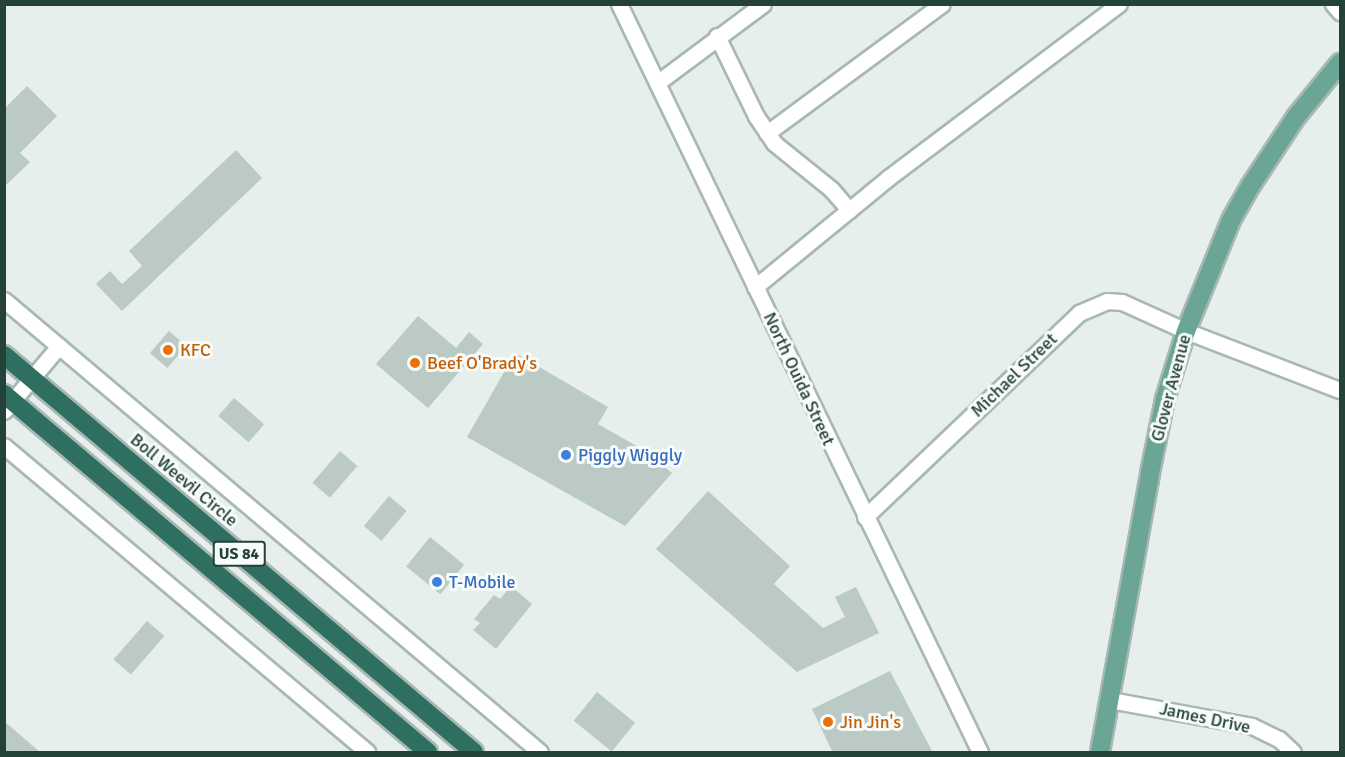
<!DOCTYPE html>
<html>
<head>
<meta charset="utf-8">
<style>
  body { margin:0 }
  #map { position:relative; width:1345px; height:757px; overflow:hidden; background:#e6efeb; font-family:Signika,sans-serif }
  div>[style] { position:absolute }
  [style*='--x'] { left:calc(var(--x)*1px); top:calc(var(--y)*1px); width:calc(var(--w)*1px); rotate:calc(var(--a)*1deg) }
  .building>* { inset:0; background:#bbcac4; transform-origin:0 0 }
  .roads { filter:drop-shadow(2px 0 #a8b8b2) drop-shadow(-2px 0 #a8b8b2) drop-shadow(0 2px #a8b8b2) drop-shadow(0 -2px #a8b8b2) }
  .minor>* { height:15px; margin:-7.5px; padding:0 7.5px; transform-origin:7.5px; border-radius:7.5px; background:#fff }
  .major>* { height:18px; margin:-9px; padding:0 9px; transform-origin:9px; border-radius:9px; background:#6aa596 }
  .highway>* { height:18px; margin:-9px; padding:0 9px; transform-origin:9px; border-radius:9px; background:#2f6f62 }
  .dots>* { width:16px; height:16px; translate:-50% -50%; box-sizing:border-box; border:3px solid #f7fbf9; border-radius:50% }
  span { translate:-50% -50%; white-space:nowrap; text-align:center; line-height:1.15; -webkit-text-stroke:6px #f7fbf9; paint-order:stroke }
  .shield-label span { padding:2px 4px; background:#f7fbf9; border:2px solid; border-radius:4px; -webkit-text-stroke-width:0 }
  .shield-label { font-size:16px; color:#24423a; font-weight:700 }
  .food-label { font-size:18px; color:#c56008 }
  .left { translate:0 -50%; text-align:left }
  .street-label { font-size:18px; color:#24423a }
  .shop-label { font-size:18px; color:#366cbe }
  .frame { position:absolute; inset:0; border:6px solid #24423a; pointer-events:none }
</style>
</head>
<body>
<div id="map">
  <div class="building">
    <i style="clip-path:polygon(27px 86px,57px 116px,20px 153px,30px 162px,4px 187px,4px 109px)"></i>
    <i style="clip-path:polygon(236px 150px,262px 178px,122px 311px,96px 284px,110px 271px,122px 284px,142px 266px,129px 251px)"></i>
    <i style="clip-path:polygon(418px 316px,456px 348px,469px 332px,483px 344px,428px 408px,376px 364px)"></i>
    <i style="left:169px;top:331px;width:23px;height:29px;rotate:41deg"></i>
    <i style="clip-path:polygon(515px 353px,608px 407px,598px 424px,647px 452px,672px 473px,625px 526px,467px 437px)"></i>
    <i style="left:234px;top:398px;width:40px;height:24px;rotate:41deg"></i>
    <i style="left:340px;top:451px;width:23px;height:42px;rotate:41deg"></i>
    <i style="clip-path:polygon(708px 491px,790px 566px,774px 584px,823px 628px,845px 617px,835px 597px,856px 587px,879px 633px,797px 672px,656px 549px)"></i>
    <i style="left:389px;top:496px;width:23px;height:39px;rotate:40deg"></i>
    <i style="left:430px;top:537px;width:44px;height:38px;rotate:39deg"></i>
    <i style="clip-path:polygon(511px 586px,532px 604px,496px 649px,473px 630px,480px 623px,474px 619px,494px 595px,500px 599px)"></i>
    <i style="left:147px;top:621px;width:23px;height:51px;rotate:41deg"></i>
    <i style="clip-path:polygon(890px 671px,933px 753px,833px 753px,812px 709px)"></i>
    <i style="left:597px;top:692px;width:49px;height:37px;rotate:39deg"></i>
    <i style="clip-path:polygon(4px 721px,41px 753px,4px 753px)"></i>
  </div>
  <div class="roads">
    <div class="minor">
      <i style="--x:619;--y:4;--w:831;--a:64.24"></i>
      <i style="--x:1333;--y:4;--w:11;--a:49"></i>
      <i style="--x:717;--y:36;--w:89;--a:64"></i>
      <i style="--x:756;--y:116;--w:32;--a:56"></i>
      <i style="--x:774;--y:143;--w:73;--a:38.9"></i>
      <i style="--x:831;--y:189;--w:28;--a:49"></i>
      <i style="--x:657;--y:83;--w:132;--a:-36.7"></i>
      <i style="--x:767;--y:133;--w:217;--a:-36.4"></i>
      <i style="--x:755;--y:287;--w:172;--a:-39.3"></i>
      <i style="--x:888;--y:178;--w:289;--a:-37"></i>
      <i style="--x:4;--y:300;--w:701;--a:40.14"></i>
      <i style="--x:4;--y:411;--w:85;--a:-49.8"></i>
      <i style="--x:4;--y:446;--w:475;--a:40.1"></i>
      <i style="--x:865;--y:517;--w:296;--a:-43.6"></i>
      <i style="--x:1079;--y:313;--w:30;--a:-23"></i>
      <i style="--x:1107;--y:301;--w:15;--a:4"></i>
      <i style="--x:1122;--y:302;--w:70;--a:24.4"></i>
      <i style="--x:1186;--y:331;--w:165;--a:21"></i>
      <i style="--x:1110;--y:700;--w:144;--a:10.4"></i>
      <i style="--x:1252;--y:726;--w:30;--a:26"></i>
      <i style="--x:1279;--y:739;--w:19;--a:43"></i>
    </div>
    <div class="major">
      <i style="--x:1100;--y:752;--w:283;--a:-79.8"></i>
      <i style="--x:1150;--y:473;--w:76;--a:-78.5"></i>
      <i style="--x:1165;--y:399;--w:71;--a:-72.8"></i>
      <i style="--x:1186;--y:331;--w:120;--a:-67.9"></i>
      <i style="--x:1231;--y:220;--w:40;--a:-60.3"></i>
      <i style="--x:1251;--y:185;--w:82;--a:-56.5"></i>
      <i style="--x:1296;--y:117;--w:70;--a:-50.8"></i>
    </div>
    <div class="highway">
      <i style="--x:4;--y:355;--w:615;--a:40.19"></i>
      <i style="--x:4;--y:394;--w:555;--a:40.18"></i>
    </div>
  </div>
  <div class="dots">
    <i style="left:168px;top:350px;background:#e8710a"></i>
    <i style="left:415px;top:363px;background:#e8710a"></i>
    <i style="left:566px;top:455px;background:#3f7fe0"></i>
    <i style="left:437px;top:582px;background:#3f7fe0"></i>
    <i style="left:828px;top:722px;background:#e8710a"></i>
  </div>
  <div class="shield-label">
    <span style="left:239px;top:554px">US 84</span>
  </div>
  <div class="food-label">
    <span class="left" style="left:180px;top:350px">KFC</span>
    <span class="left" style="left:427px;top:363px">Beef O'Brady's</span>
    <span class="left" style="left:840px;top:722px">Jin Jin's</span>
  </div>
  <div class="street-label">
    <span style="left:1014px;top:375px;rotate:-44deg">Michael Street</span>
    <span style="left:799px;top:379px;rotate:65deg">North Ouida Street</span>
    <span style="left:1171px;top:388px;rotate:-75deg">Glover Avenue</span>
    <span style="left:184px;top:480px;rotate:40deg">Boll Weevil Circle</span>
    <span style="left:1205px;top:718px;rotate:12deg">James Drive</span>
  </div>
  <div class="shop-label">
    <span class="left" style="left:578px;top:455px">Piggly Wiggly</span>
    <span class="left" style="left:449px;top:582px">T-Mobile</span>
  </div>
  <div class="frame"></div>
</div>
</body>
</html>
